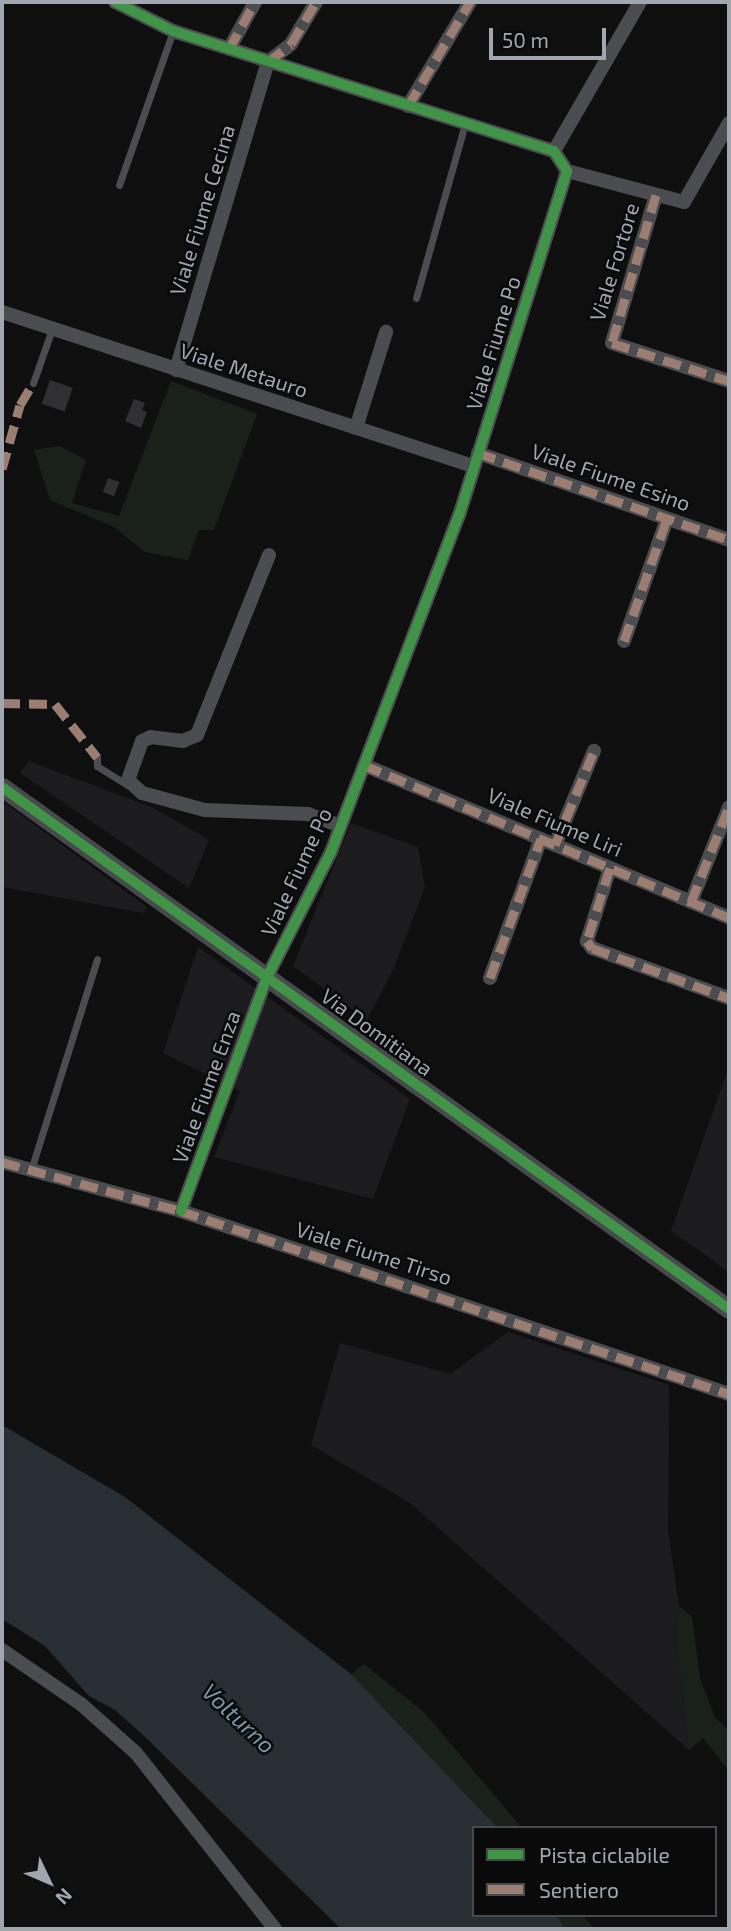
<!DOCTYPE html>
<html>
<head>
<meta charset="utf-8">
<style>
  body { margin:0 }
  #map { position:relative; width:731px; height:1931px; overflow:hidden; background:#0f0f10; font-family:"Exo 2",sans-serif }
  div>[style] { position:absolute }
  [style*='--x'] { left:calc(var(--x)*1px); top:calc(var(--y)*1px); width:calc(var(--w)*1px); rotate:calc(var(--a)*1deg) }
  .built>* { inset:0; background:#1c1c1e }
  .green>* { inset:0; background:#1a201a }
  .water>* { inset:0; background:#272f34 }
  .building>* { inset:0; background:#303032; transform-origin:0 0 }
  .lane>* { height:7px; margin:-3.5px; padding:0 3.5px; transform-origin:3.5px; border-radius:3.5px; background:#4a4c4f }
  .street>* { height:14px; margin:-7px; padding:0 7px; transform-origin:7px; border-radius:7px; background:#4a4c4f }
  .secondary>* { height:19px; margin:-9.5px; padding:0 9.5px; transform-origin:9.5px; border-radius:9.5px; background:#48494c }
  .quiet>* { height:9px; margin-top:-4.5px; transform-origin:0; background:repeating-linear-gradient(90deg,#9b7d72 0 18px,transparent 0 27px) }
  .cycleway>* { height:10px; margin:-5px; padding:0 5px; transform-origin:5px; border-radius:5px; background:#419447 }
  span { translate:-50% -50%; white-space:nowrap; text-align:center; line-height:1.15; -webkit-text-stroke:5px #0a0a0b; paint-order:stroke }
  .street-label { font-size:21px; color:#a1a7b1 }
  .water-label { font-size:23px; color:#7897ac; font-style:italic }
  .frame { position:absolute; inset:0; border:4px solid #a1a7b1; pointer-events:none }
  .legend { position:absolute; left:472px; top:1826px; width:245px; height:91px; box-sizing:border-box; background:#0a0a0b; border:2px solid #46494d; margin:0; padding:9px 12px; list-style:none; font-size:21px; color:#a1a7b1 }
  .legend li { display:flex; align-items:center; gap:14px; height:35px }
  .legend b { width:35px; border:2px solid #46494d }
  .north { position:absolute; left:14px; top:1847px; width:70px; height:70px; -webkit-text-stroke:5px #0a0a0b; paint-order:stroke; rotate:134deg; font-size:19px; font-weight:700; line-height:28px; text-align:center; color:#a1a7b1 }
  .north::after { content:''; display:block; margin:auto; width:24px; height:32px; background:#a1a7b1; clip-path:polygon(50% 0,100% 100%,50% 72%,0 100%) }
  .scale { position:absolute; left:489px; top:28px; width:117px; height:32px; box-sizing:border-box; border:4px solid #a1a7b1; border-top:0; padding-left:9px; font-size:21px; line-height:24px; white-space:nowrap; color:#a1a7b1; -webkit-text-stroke:5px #0a0a0b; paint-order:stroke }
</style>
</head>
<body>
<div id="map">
  <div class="built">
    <i style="clip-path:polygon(29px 761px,154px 808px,209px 840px,189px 888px,20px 773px)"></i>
    <i style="clip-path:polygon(2px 801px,147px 907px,143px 913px,2px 887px)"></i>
    <i style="clip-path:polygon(351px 823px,418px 847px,425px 887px,393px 970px,367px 1020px,293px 966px)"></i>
    <i style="clip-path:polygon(198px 947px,410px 1099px,373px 1199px,214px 1157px,240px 1091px,163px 1053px)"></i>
    <i style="clip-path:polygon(729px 1066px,729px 1272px,671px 1231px)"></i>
    <i style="clip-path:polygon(508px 1332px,669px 1385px,668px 1530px,679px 1606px,676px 1634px,689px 1750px,410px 1503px,311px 1445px,340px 1343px,450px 1374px)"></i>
  </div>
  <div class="green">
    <i style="clip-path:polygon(171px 381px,257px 414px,214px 530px,199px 530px,188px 560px,145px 552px,114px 527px,50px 500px,34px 450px,60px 446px,86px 460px,72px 503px,119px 516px)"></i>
    <i style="clip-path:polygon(679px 1606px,692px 1617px,700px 1679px,715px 1717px,729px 1731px,729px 1771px,703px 1738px,689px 1750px,676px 1634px)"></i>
    <i style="clip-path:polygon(364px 1664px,424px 1712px,522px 1828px,498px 1828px,351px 1674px)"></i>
    <i style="clip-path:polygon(556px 1915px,583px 1915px,594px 1929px,565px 1929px)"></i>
  </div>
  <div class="water">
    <i style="clip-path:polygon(2px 1425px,125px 1497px,351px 1674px,498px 1828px,474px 1828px,474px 1915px,556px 1915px,565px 1929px,341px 1929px,143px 1735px,115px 1710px,89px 1696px,45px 1646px,2px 1619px)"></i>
  </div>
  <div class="building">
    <i style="left:50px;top:380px;width:24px;height:25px;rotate:19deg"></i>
    <i style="clip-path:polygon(134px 399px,145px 403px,142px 410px,147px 412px,141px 428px,125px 421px)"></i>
    <i style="left:108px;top:478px;width:12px;height:15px;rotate:20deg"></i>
  </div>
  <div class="lane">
    <i style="--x:119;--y:185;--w:163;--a:-70.7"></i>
    <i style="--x:416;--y:298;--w:181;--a:-74.3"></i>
    <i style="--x:33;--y:383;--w:57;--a:-70.6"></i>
    <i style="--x:97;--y:757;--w:9;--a:90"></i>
    <i style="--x:97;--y:766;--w:38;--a:32"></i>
    <i style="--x:31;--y:1170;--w:221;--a:-72.6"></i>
  </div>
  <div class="street">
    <i style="--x:115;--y:2;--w:65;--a:26.6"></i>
    <i style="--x:173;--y:31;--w:399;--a:17.5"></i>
    <i style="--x:554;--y:151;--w:24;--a:57"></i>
    <i style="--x:567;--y:171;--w:361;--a:107.4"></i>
    <i style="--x:459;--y:515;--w:360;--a:110.8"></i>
    <i style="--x:331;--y:852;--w:140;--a:117.1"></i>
    <i style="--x:267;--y:977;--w:249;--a:110.2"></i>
    <i style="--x:229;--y:49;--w:54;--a:-61"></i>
    <i style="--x:408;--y:106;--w:121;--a:-59.2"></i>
    <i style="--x:554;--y:151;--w:172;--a:-60"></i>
    <i style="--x:567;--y:171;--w:121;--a:14.8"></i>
    <i style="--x:684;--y:202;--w:91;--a:-60.3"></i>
    <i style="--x:656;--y:195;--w:154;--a:106.6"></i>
    <i style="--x:612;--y:343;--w:123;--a:18"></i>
    <i style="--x:2;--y:312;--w:496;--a:18.1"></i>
    <i style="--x:176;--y:370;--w:321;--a:-73.4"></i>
    <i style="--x:268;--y:62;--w:29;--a:-38"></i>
    <i style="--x:291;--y:44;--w:49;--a:-59.2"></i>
    <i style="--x:356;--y:428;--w:101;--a:-72.6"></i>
    <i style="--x:478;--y:453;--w:266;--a:19.1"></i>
    <i style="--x:269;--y:555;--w:194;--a:111.8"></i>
    <i style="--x:197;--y:735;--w:15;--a:157"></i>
    <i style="--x:183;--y:741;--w:32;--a:-173"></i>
    <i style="--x:151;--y:737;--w:10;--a:156"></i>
    <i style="--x:142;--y:741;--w:41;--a:109.7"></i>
    <i style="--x:128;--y:780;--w:19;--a:43"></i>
    <i style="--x:142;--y:793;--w:65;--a:15.1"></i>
    <i style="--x:205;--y:810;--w:103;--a:2.2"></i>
    <i style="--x:308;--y:814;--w:35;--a:20"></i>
    <i style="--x:624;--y:641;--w:129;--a:-70.6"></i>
    <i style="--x:364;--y:765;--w:396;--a:22.7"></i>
    <i style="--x:555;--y:845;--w:102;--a:-67.5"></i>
    <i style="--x:610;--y:868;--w:77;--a:107.5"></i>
    <i style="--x:587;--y:941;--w:9;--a:54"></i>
    <i style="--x:592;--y:948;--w:146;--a:20.1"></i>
    <i style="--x:691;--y:902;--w:102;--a:-68.2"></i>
    <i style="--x:490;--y:978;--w:148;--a:-69.9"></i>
    <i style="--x:2;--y:1162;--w:186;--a:15.3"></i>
    <i style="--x:181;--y:1211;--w:578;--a:18.47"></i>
    <i style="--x:2;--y:1650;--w:96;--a:34.4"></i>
    <i style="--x:81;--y:1704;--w:74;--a:41.7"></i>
    <i style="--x:136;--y:1753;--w:224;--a:51.7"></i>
  </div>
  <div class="secondary">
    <i style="--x:2;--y:787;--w:895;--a:35.68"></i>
  </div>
  <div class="quiet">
    <i style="--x:229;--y:49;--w:54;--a:-61"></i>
    <i style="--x:268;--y:62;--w:29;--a:-38"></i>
    <i style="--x:291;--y:44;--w:49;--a:-59.2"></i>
    <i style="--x:408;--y:106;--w:121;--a:-59.2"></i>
    <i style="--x:656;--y:195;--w:154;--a:106.6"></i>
    <i style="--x:612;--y:343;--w:123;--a:18"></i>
    <i style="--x:478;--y:453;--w:266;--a:19.1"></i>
    <i style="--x:2;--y:469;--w:66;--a:-74.3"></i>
    <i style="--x:20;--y:405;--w:26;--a:-59"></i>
    <i style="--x:624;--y:641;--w:129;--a:-70.6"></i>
    <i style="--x:2;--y:703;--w:53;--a:1.1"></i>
    <i style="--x:55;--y:704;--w:68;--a:51.6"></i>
    <i style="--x:364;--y:765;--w:396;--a:22.7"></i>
    <i style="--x:555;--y:845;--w:102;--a:-67.5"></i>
    <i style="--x:610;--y:868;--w:77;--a:107.5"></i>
    <i style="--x:587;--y:941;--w:9;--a:54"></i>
    <i style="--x:592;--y:948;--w:146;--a:20.1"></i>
    <i style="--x:691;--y:902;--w:102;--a:-68.2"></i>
    <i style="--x:490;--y:978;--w:148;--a:-69.9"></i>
    <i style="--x:2;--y:1162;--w:186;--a:15.3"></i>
    <i style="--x:181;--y:1211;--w:578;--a:18.47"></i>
  </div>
  <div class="cycleway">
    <i style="--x:115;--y:2;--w:65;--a:26.6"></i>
    <i style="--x:173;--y:31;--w:399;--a:17.5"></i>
    <i style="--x:554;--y:151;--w:24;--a:57"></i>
    <i style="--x:567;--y:171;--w:361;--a:107.4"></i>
    <i style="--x:459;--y:515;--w:360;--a:110.8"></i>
    <i style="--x:331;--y:852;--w:140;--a:117.1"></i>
    <i style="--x:267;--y:977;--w:249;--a:110.2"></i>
    <i style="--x:2;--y:787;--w:895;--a:35.68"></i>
  </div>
  <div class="street-label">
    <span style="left:202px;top:210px;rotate:-73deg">Viale Fiume Cecina</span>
    <span style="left:614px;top:262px;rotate:-73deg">Viale Fortore</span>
    <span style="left:493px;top:343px;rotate:-73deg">Viale Fiume Po</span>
    <span style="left:244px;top:370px;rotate:18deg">Viale Metauro</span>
    <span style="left:611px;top:477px;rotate:19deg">Viale Fiume Esino</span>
    <span style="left:555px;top:822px;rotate:23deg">Viale Fiume Liri</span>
    <span style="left:296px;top:872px;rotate:-65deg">Viale Fiume Po</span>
    <span style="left:377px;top:1032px;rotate:36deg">Via Domitiana</span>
    <span style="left:206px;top:1087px;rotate:-70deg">Viale Fiume Enza</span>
    <span style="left:374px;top:1253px;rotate:18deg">Viale Fiume Tirso</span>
  </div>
  <div class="water-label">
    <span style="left:239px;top:1718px;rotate:43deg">Volturno</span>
  </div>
  <div class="frame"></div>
  <ul class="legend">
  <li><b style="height:9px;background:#419447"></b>Pista ciclabile</li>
  <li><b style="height:9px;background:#9b7d72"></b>Sentiero</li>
  </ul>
  <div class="north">N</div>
  <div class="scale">50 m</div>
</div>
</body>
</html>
